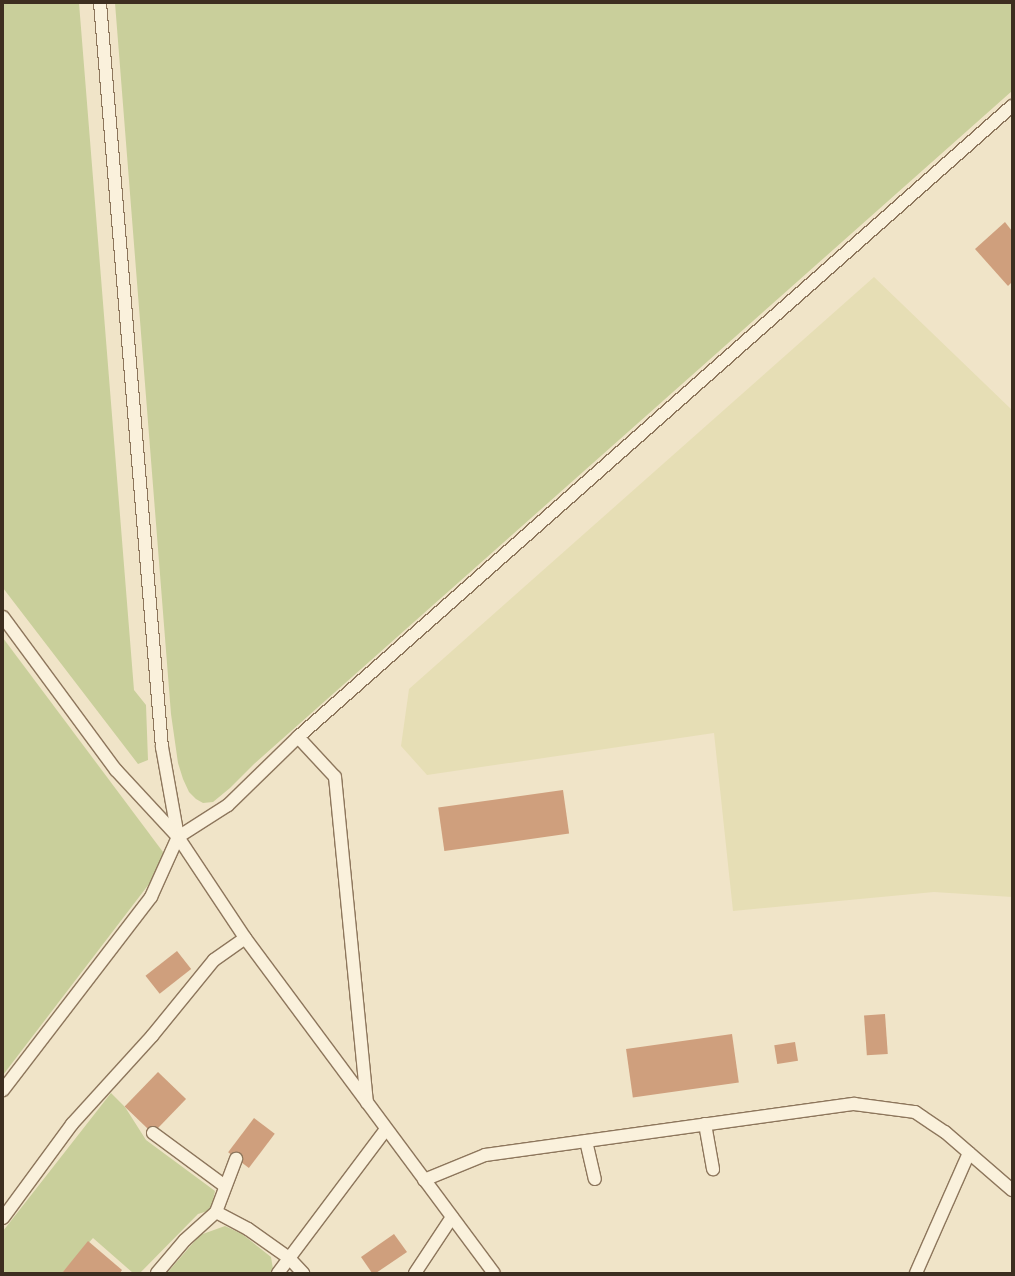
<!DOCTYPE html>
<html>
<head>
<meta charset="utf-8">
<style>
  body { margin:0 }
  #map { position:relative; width:1015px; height:1276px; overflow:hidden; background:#f0e4c8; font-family:Georgia,serif }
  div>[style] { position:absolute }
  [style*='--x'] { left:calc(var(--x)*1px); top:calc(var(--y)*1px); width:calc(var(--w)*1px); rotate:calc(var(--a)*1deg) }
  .farmland>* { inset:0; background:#e6deb5 }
  .green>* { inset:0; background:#c9cf9b }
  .building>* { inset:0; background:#cf9f7d; transform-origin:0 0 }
  .roads { filter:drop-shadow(1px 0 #8d765c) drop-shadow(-1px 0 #8d765c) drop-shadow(0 1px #8d765c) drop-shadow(0 -1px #8d765c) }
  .lane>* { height:12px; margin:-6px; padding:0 6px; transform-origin:6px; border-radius:6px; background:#faf1dc }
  span { translate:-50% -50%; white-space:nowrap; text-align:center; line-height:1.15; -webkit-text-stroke:3.5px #f7eed8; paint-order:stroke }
  .frame { position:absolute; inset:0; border:4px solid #3d2e20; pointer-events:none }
</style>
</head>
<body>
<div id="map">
  <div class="farmland">
    <i style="clip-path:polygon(874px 277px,1012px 410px,1012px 897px,934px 892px,733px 911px,714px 733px,427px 775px,401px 746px,409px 689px)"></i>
  </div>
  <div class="green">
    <i style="clip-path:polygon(3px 3px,79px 3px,134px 690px,146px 705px,148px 760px,138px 764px,3px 588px)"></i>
    <i style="clip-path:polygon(115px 3px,1012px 3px,1012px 91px,254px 764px,230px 788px,213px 802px,203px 803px,196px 799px,189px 792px,183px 779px,178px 763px,171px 714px)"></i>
    <i style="clip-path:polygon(3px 638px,163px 852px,162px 867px,3px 1075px)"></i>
    <i style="clip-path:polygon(111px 1093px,125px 1107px,146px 1140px,215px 1191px,211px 1210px,198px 1214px,140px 1273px,133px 1273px,93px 1238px,62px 1273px,3px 1273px,3px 1231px)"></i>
    <i style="clip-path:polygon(225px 1226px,242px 1234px,271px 1257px,273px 1269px,270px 1273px,167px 1273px,200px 1235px)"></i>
  </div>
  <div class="building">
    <i style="clip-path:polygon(1005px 222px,1012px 231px,1012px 282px,1008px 286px,975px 249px)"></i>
    <i style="left:563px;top:790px;width:44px;height:126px;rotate:82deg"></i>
    <i style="left:177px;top:951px;width:23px;height:40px;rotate:52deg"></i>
    <i style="left:885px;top:1014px;width:40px;height:21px;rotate:86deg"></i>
    <i style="left:732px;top:1034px;width:49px;height:107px;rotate:82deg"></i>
    <i style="left:795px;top:1042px;width:19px;height:21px;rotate:81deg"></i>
    <i style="left:158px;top:1072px;width:39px;height:48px;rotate:44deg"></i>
    <i style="left:254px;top:1118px;width:26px;height:43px;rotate:37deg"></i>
    <i style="clip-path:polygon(394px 1234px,407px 1252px,376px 1273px,372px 1273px,361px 1257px)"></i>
    <i style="clip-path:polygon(88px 1241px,122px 1270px,120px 1273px,62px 1273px)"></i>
  </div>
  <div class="roads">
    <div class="lane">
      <i style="--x:100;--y:3;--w:747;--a:85.24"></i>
      <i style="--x:162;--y:747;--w:91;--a:79.9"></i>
      <i style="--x:3;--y:617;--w:190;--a:53.6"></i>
      <i style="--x:116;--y:770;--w:91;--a:47.2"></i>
      <i style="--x:178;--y:837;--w:121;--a:56.4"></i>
      <i style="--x:245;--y:938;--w:417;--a:53.4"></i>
      <i style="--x:298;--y:737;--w:54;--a:47.2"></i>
      <i style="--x:335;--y:777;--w:327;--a:84.4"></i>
      <i style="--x:3;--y:1090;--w:243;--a:-52.5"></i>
      <i style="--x:151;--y:897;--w:66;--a:-65.8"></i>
      <i style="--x:178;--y:837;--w:59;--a:-32.6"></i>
      <i style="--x:228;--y:805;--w:98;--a:-44.2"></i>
      <i style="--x:298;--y:737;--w:953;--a:-41.47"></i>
      <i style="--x:705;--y:1124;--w:46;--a:79.9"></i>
      <i style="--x:153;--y:1133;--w:89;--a:36.4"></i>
      <i style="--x:586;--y:1141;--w:39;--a:77"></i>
      <i style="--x:424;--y:1180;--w:66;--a:-22.3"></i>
      <i style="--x:485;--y:1155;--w:373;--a:-7.9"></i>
      <i style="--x:854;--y:1104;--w:62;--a:7.5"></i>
      <i style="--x:915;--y:1112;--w:36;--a:34"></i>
      <i style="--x:945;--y:1132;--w:89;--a:40.9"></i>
      <i style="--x:216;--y:1212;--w:57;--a:-69.3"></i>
      <i style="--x:3;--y:1218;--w:117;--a:-53.7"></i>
      <i style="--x:72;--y:1124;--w:119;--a:-47.7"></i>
      <i style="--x:152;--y:1036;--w:98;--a:-50.8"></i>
      <i style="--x:214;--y:960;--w:38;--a:-35"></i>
      <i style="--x:157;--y:1273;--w:43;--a:-49.7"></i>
      <i style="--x:185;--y:1240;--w:42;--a:-42.1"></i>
      <i style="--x:216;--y:1212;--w:36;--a:28"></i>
      <i style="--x:248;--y:1229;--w:50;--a:35.3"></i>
      <i style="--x:289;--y:1258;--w:21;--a:47"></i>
      <i style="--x:278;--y:1273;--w:180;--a:-53.1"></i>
      <i style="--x:415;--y:1273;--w:67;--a:-56.5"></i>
      <i style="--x:916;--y:1273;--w:131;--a:-66.2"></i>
    </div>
  </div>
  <div class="frame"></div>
</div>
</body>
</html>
